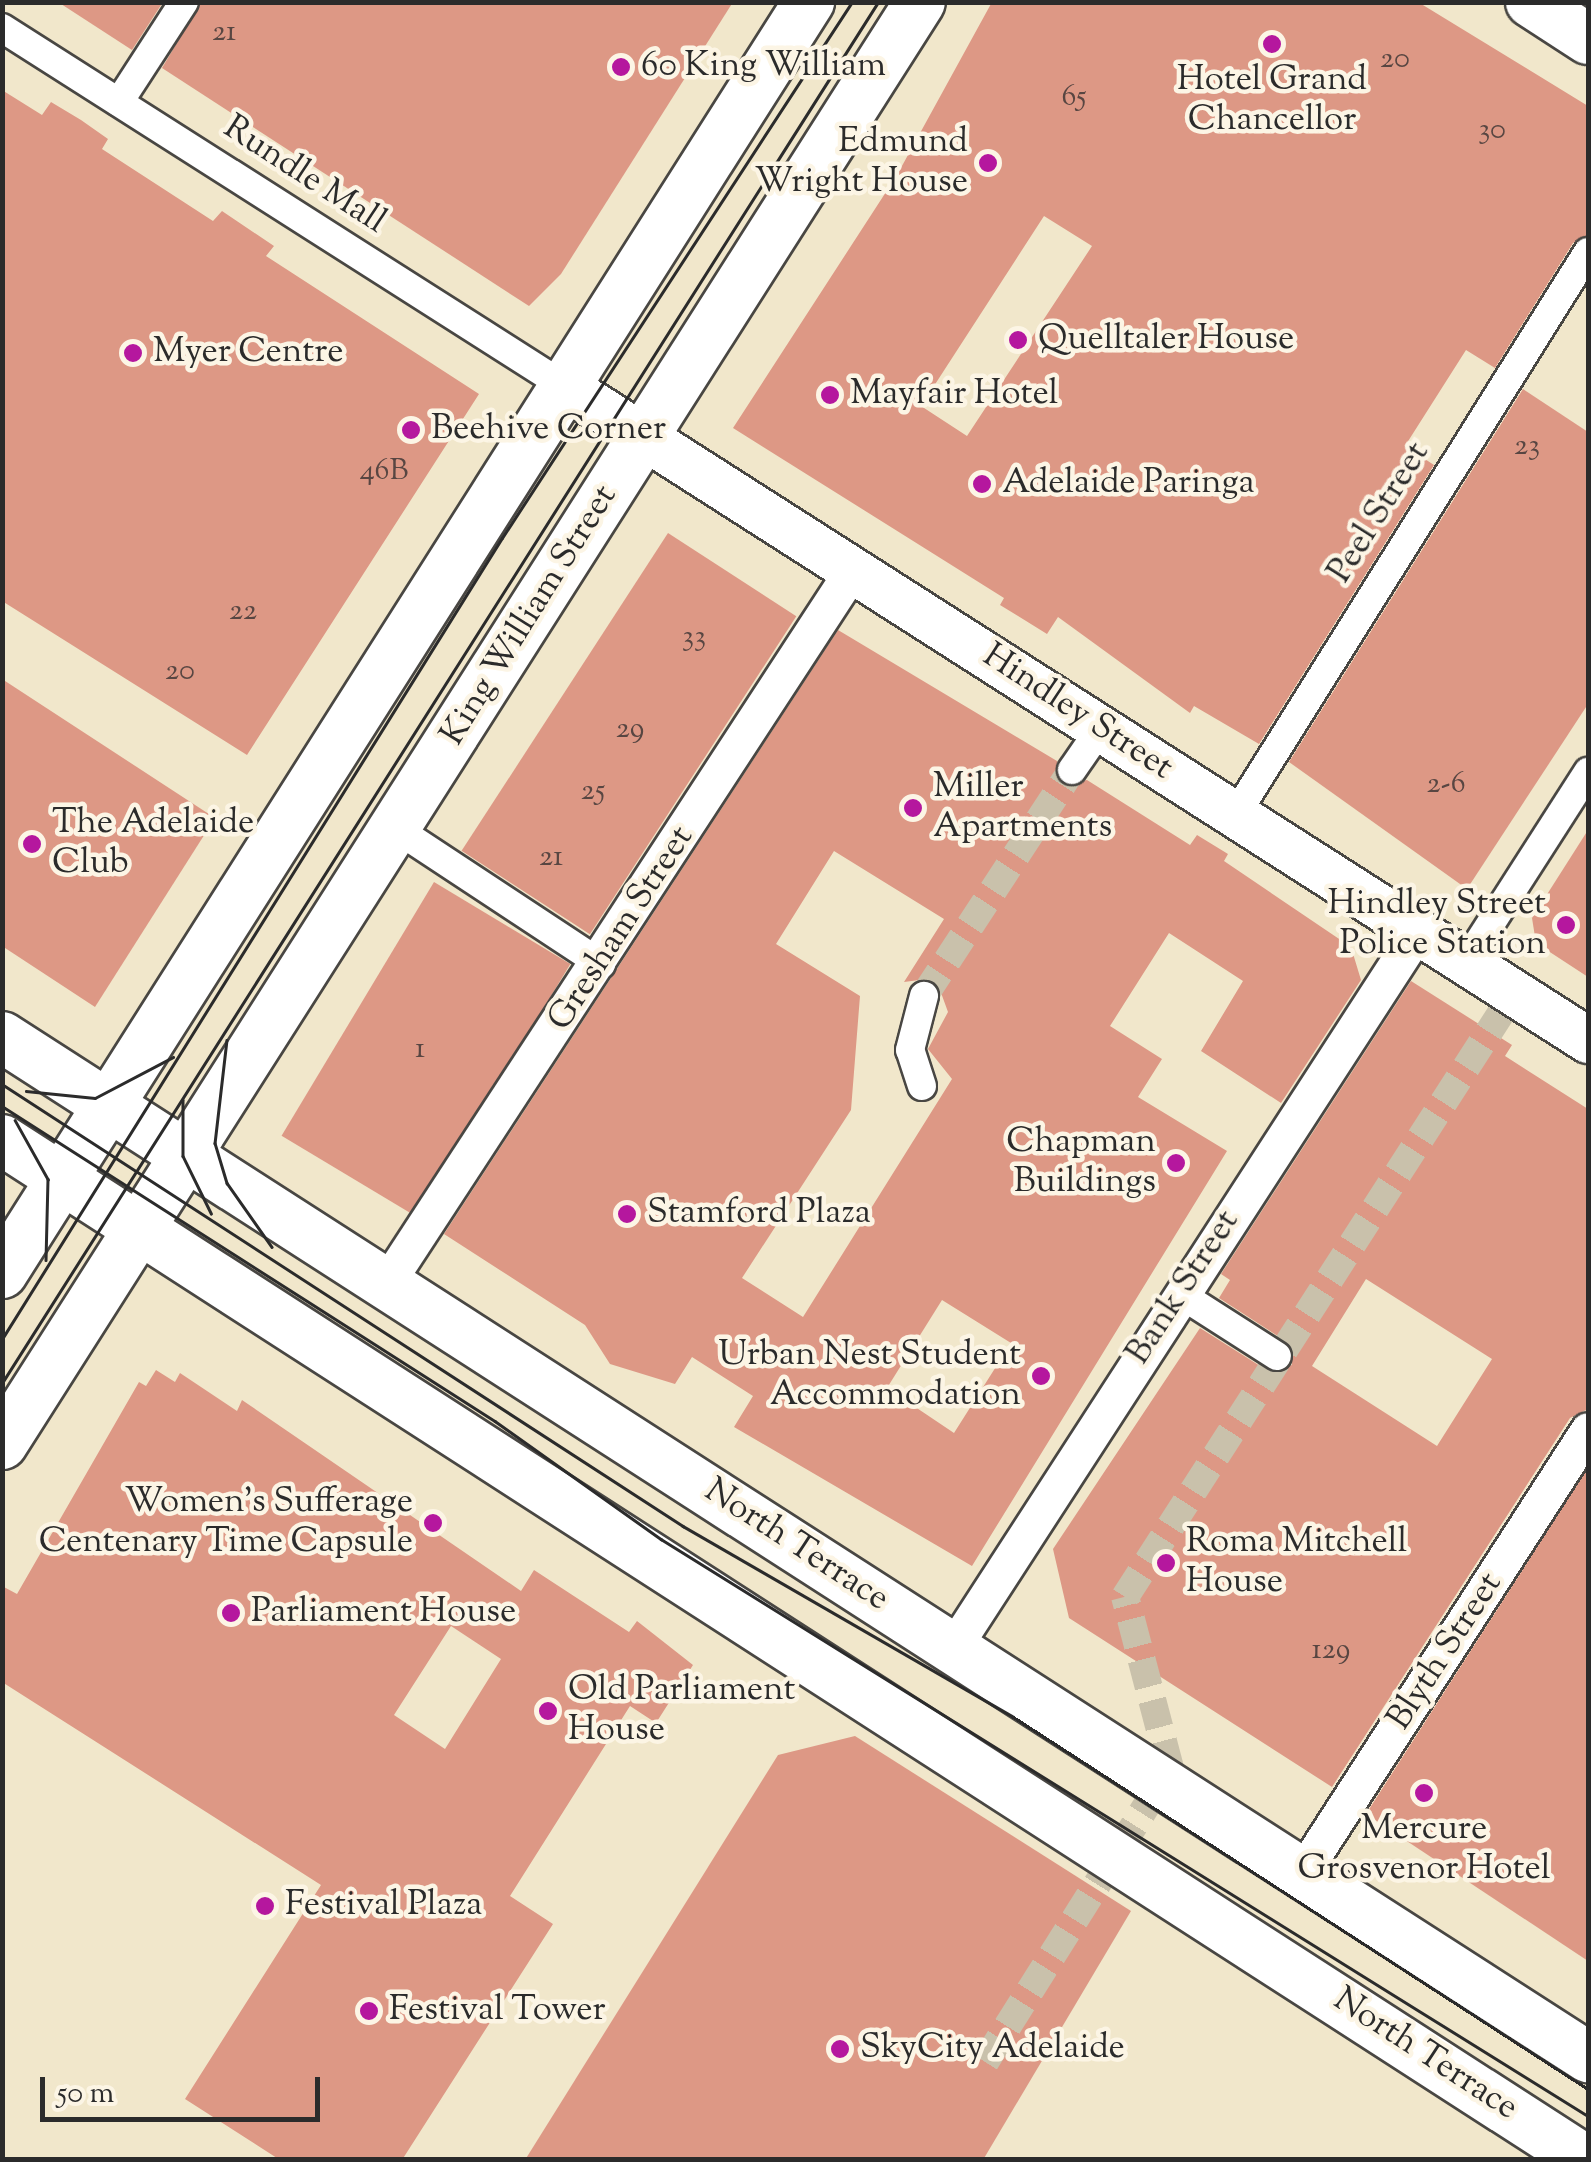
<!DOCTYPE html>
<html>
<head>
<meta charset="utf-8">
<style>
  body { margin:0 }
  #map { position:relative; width:1591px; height:2162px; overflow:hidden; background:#f1e7cb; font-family:"Sorts Mill Goudy",serif }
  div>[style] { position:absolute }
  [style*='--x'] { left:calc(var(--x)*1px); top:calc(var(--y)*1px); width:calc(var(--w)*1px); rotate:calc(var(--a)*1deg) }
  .building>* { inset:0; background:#dd9885; transform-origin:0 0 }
  .pedestrian-tunnel>* { height:28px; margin-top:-14px; transform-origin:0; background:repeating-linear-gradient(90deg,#c9c1ab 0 28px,transparent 0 42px) }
  .roads { filter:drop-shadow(2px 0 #494743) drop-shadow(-2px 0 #494743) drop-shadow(0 2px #494743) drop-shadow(0 -2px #494743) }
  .pedestrian>* { height:28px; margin:-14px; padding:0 14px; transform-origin:14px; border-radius:14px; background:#fff }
  .minor>* { height:35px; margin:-17.5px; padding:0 17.5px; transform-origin:17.5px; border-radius:17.5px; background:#fff }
  .tertiary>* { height:45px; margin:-22.5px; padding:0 22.5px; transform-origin:22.5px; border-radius:22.5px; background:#fff }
  .secondary>* { height:50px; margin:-25px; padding:0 25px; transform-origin:25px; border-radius:25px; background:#fff }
  .tram>* { height:2.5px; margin:-1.25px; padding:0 1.25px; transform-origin:1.25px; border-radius:1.25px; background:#2b2b2b }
  .dots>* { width:28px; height:28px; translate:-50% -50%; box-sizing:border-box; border:5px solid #fcf5e5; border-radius:50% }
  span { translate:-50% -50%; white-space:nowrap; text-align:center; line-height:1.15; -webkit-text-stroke:9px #fcf5e5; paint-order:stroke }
  .number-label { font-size:30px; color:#584642 }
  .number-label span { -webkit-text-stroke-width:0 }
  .poi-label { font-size:35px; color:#2b2b2b }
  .left { translate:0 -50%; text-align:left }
  .right { translate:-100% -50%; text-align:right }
  .street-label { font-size:35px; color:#2b2b2b }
  .frame { position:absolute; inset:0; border:5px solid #2b2b2b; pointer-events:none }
  .scale { position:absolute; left:40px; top:2077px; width:280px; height:45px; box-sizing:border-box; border:5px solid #2b2b2b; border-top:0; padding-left:12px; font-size:30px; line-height:35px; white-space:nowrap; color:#2b2b2b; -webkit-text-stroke:8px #fcf5e5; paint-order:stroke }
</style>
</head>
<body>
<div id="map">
  <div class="building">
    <i style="clip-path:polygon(58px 2px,163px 2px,132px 50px)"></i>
    <i style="clip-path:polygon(201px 2px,733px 2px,561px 274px,529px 306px,162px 68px)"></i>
    <i style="clip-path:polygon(evenodd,992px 2px,1418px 2px,1588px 106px,1588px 235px,1573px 243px,1495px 368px,1466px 350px,1405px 446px,1434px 465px,1259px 744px,1194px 706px,1190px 713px,1058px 617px,1047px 634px,1000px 605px,1004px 598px,733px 428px,897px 175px,992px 2px,1044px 216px,1092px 246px,967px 436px,921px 406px,1044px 216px)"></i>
    <i style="clip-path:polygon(2px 90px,42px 115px,51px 102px,81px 120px,108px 139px,102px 149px,213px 221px,222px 211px,274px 246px,266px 256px,479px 394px,247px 755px,2px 601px)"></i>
    <i style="clip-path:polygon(1523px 389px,1588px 432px,1588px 704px,1467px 889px,1289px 762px)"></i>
    <i style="left:668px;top:533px;width:153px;height:379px;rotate:33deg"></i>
    <i style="clip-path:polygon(evenodd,838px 630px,1057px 761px,1063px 785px,1087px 780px,1190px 845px,1197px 835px,1228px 854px,1224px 861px,1351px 947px,1361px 980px,1281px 1103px,1201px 1051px,1243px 981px,1169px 933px,1110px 1026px,1162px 1059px,1138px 1097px,1227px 1151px,972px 1566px,734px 1427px,753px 1396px,692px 1357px,675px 1384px,610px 1364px,585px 1325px,444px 1234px,838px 630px,834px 851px,944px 919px,904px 982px,927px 979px,940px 990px,948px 1012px,928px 1049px,952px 1079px,803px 1317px,742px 1278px,851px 1110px,860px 996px,776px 944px,834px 851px,838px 630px,942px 1300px,1011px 1343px,954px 1433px,887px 1388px,942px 1300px)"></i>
    <i style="clip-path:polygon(2px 679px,215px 818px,95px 1007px,2px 946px)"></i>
    <i style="clip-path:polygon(1588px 830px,1588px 977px,1536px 943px,1532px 918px)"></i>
    <i style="left:434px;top:882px;width:159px;height:296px;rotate:31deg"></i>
    <i style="clip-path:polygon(evenodd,1411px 981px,1512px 1045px,1505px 1056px,1588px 1109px,1588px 1409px,1570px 1418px,1332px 1787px,1069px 1618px,1053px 1549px,1200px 1328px,1268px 1371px,1292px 1365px,1287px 1342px,1219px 1298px,1230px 1280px,1221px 1274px,1411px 981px,1366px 1279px,1492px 1359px,1437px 1446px,1312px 1366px,1366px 1279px)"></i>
    <i style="clip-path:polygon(evenodd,156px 1370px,175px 1382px,180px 1373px,237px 1411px,242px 1400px,521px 1591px,534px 1570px,629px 1632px,637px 1621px,693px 1665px,656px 1723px,630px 1706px,510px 1896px,553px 1924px,402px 2160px,280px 2160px,185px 2099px,321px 1885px,2px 1682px,2px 1586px,17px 1594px,139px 1382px,146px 1386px,156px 1370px,451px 1626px,501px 1659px,445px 1749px,394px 1715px,451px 1626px)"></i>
    <i style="clip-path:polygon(1588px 1468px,1588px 1961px,1366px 1814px)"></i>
    <i style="clip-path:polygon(855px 1736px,1131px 1911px,983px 2160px,525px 2160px,778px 1755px)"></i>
  </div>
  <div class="pedestrian-tunnel">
    <i style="--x:924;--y:996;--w:270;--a:-56.8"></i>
    <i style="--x:985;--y:2062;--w:347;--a:-57.8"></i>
    <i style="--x:1170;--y:1768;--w:177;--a:-104.7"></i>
    <i style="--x:1125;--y:1597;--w:718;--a:-57.22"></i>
  </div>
  <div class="roads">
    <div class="pedestrian">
      <i style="--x:2;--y:28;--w:669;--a:32.48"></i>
      <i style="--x:119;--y:102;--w:119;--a:-57"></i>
      <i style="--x:1072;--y:770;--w:51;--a:-55.4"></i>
      <i style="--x:1236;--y:814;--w:663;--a:-57.94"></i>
      <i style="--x:395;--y:828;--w:247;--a:33.4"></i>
      <i style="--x:1466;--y:962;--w:226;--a:-57.3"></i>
      <i style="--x:922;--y:1086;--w:38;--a:-108"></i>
      <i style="--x:910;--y:1050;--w:56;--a:-75.5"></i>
      <i style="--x:1180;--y:1294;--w:115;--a:32.6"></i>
    </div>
    <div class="minor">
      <i style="--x:386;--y:1284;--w:854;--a:-56.85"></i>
      <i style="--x:953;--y:1648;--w:855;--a:-57.04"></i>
      <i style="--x:1302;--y:1873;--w:527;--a:-57.15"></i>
    </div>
    <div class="tertiary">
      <i style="--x:566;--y:387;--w:1213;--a:32.58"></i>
    </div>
    <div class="secondary">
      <i style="--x:1531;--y:2;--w:68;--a:33"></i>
      <i style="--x:2;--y:1037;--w:1886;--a:32.75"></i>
      <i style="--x:2;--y:1140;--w:1883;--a:32.8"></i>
      <i style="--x:2;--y:1273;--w:1506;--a:-57.59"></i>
      <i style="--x:2;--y:1444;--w:1709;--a:-57.52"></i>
    </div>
  </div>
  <div class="tram">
    <i style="--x:227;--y:1040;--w:104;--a:96.6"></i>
    <i style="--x:215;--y:1143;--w:42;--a:73.3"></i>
    <i style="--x:227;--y:1183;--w:78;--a:54.9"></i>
    <i style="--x:2;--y:1084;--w:812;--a:32.99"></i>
    <i style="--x:683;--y:1526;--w:380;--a:30"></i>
    <i style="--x:1012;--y:1716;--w:686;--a:32.93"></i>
    <i style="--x:26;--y:1091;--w:69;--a:5.8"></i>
    <i style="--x:95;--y:1098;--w:88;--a:-27.7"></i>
    <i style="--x:183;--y:1100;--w:56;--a:90"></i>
    <i style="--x:183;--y:1156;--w:64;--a:63.8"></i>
    <i style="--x:2;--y:1106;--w:585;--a:32.58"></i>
    <i style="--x:495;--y:1421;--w:204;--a:35.4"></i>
    <i style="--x:661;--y:1539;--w:1092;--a:31.9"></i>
    <i style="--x:15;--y:1120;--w:68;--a:60.8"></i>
    <i style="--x:48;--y:1179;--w:81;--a:91.4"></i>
    <i style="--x:2;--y:1339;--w:944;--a:-58.03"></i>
    <i style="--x:502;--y:538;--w:640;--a:-56.86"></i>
    <i style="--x:2;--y:1383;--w:1635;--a:-57.61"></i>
  </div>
  <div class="dots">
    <i style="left:1272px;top:44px;background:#b5179e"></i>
    <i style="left:621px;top:67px;background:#b5179e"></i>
    <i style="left:988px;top:163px;background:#b5179e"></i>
    <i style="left:1018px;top:340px;background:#b5179e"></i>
    <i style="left:133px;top:353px;background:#b5179e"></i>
    <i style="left:830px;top:395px;background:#b5179e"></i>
    <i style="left:411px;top:430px;background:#b5179e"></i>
    <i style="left:982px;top:484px;background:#b5179e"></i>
    <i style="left:913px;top:808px;background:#b5179e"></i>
    <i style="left:32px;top:844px;background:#b5179e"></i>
    <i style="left:1566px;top:925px;background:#b5179e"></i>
    <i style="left:1176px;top:1163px;background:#b5179e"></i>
    <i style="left:627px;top:1214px;background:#b5179e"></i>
    <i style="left:1041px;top:1376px;background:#b5179e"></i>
    <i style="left:433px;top:1523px;background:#b5179e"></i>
    <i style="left:1166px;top:1563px;background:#b5179e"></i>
    <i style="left:231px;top:1613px;background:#b5179e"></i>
    <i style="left:548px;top:1711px;background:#b5179e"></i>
    <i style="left:1424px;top:1793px;background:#b5179e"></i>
    <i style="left:265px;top:1906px;background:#b5179e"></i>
    <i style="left:369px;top:2011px;background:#b5179e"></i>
    <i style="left:840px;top:2049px;background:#b5179e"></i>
  </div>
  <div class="number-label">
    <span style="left:224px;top:33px">21</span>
    <span style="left:1395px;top:60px">20</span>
    <span style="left:1074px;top:98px">65</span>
    <span style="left:1492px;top:131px">30</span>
    <span style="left:1527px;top:447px">23</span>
    <span style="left:384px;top:472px">46B</span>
    <span style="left:243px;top:612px">22</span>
    <span style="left:694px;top:638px">33</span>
    <span style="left:180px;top:672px">20</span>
    <span style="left:630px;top:730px">29</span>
    <span style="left:1446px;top:785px">2-6</span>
    <span style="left:593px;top:792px">25</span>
    <span style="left:551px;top:858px">21</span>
    <span style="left:420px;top:1050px">1</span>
    <span style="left:1331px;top:1651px">129</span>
  </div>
  <div class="poi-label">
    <span class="left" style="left:641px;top:67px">60 King William</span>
    <span style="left:1272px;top:101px">Hotel Grand<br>Chancellor</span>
    <span class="right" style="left:968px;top:163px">Edmund<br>Wright House</span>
    <span class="left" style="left:1038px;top:340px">Quelltaler House</span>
    <span class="left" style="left:153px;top:353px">Myer Centre</span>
    <span class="left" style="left:850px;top:395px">Mayfair Hotel</span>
    <span class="left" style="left:431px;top:430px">Beehive Corner</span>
    <span class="left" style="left:1002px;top:484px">Adelaide Paringa</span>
    <span class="left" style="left:933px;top:808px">Miller<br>Apartments</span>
    <span class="left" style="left:52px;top:844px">The Adelaide<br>Club</span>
    <span class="right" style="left:1546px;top:925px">Hindley Street<br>Police Station</span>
    <span class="right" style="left:1156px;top:1163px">Chapman<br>Buildings</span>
    <span class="left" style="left:647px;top:1214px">Stamford Plaza</span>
    <span class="right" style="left:1021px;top:1376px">Urban Nest Student<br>Accommodation</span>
    <span class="right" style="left:413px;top:1523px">Women's Sufferage<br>Centenary Time Capsule</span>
    <span class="left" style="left:1186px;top:1563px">Roma Mitchell<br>House</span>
    <span class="left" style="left:251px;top:1613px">Parliament House</span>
    <span class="left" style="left:568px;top:1711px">Old Parliament<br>House</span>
    <span style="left:1424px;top:1850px">Mercure<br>Grosvenor Hotel</span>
    <span class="left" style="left:285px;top:1906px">Festival Plaza</span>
    <span class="left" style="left:389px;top:2011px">Festival Tower</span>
    <span class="left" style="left:860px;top:2049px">SkyCity Adelaide</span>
  </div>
  <div class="street-label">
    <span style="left:304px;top:176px;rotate:33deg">Rundle Mall</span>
    <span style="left:1380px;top:513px;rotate:-58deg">Peel Street</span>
    <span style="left:530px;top:616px;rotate:-58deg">King William Street</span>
    <span style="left:1077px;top:713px;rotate:33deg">Hindley Street</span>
    <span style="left:622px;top:929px;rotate:-57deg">Gresham Street</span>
    <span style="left:1184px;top:1288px;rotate:-57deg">Bank Street</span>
    <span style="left:796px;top:1546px;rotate:33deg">North Terrace</span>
    <span style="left:1446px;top:1652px;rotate:-57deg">Blyth Street</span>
    <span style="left:1425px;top:2055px;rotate:33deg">North Terrace</span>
  </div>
  <div class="frame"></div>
  <div class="scale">50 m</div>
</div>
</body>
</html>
